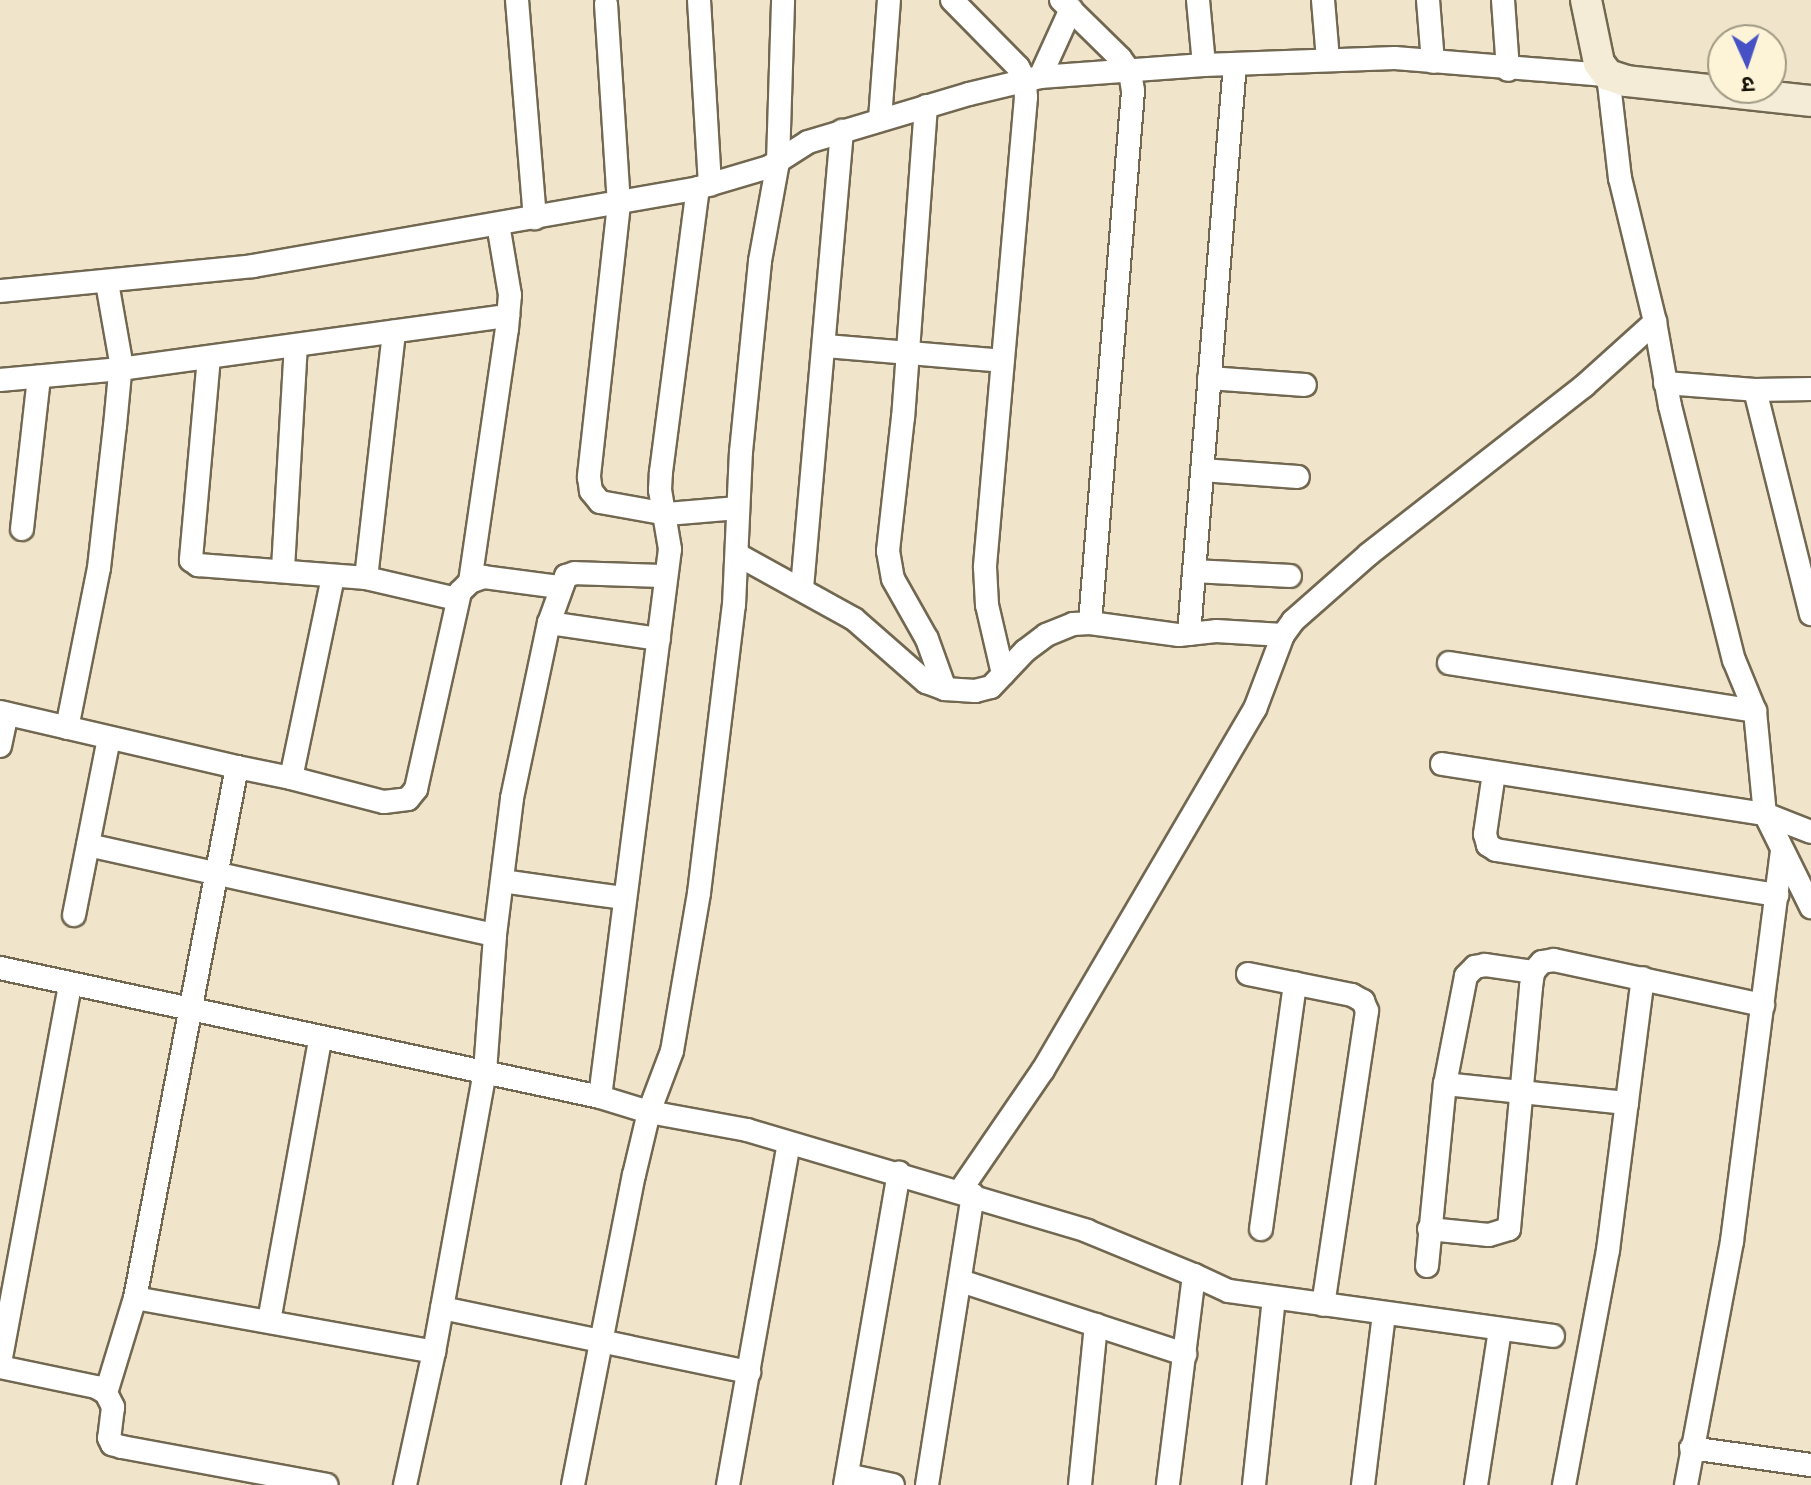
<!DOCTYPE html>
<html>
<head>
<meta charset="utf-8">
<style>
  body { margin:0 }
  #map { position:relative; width:1811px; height:1485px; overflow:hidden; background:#f0e5ca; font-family:"Open Sans","Noto Sans Devanagari",sans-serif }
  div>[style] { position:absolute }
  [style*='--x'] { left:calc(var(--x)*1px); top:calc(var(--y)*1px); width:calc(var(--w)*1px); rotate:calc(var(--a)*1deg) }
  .roads { filter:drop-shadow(2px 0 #726851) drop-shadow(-2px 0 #726851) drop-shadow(0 2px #726851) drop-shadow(0 -2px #726851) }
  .street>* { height:22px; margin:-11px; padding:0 11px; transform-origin:11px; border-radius:11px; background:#fff }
  .secondary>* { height:30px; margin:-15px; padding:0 15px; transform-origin:15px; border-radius:15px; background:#f4ecd6 }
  span { translate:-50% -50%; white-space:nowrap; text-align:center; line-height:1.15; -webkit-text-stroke:6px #fdf3d7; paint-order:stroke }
  .north { position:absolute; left:1707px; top:24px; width:80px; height:80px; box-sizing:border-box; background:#fdf3d7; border:2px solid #a09984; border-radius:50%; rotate:177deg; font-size:22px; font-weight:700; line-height:32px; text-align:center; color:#151208 }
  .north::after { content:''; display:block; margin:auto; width:28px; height:36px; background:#4551c5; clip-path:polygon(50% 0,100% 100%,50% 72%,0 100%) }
</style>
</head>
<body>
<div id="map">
  <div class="roads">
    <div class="street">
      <i style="--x:517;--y:0;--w:219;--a:85.3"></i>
      <i style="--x:699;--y:0;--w:185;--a:86.6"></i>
      <i style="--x:952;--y:0;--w:94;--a:45.4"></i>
      <i style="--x:1018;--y:67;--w:15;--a:62"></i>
      <i style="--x:1025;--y:80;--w:17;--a:87"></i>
      <i style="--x:1026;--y:97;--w:472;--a:95"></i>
      <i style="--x:985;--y:567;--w:38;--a:87"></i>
      <i style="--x:987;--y:605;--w:71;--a:76.9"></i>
      <i style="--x:1061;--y:0;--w:83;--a:44.5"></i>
      <i style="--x:1120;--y:58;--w:17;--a:54"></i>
      <i style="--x:1130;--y:72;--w:19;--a:81"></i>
      <i style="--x:1133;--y:91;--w:534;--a:94.62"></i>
      <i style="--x:1198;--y:0;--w:65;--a:84.7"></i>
      <i style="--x:1323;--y:0;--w:59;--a:85.2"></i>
      <i style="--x:1428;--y:0;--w:62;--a:85.4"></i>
      <i style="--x:1503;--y:0;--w:70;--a:85.9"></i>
      <i style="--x:606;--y:4;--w:200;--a:86.3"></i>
      <i style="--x:619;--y:204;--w:275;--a:96.3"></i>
      <i style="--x:589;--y:477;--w:14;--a:82"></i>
      <i style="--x:591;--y:491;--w:14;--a:51"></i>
      <i style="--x:600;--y:502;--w:68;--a:10.2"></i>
      <i style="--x:667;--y:514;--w:71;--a:-4.8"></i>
      <i style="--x:1040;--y:77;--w:75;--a:-65.5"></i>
      <i style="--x:926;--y:106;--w:312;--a:94.2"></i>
      <i style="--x:903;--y:417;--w:135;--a:96.4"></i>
      <i style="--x:888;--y:551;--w:28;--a:80"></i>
      <i style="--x:893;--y:579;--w:69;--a:60.5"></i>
      <i style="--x:927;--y:639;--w:53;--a:70.2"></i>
      <i style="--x:880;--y:119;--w:119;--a:-85.7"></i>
      <i style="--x:0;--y:291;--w:254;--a:-5.6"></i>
      <i style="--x:253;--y:266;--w:452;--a:-9.9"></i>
      <i style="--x:698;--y:188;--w:74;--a:-16.5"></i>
      <i style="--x:769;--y:167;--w:46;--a:-32.7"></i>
      <i style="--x:808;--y:142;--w:168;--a:-16.6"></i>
      <i style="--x:969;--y:94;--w:73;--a:-13.5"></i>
      <i style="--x:1040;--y:77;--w:164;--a:-4.2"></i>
      <i style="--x:1204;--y:65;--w:191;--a:-2.1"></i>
      <i style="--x:1395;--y:58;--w:214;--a:4.6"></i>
      <i style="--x:1608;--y:75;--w:104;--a:83.4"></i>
      <i style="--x:1620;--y:178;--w:148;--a:76.3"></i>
      <i style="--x:1655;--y:322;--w:85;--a:79.9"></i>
      <i style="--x:1670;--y:406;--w:262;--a:75.9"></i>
      <i style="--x:1734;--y:660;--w:55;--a:67.6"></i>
      <i style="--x:1755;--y:711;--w:103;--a:84.5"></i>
      <i style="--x:1765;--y:814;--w:104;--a:63.7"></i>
      <i style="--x:825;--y:346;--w:178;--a:4.8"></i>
      <i style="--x:209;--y:357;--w:204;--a:95.1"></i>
      <i style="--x:191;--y:560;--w:9;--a:36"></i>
      <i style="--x:198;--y:565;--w:169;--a:4.4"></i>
      <i style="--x:366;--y:578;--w:93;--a:13"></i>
      <i style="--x:1209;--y:378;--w:96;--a:4.2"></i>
      <i style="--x:0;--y:380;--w:121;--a:-5.2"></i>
      <i style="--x:120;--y:369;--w:392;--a:-7.8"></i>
      <i style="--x:1665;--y:383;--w:90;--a:4.4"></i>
      <i style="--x:1755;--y:390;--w:56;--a:-1"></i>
      <i style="--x:1755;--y:390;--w:231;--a:76"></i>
      <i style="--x:1202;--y:470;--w:96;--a:4.2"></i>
      <i style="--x:22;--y:529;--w:153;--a:-83.6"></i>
      <i style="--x:738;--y:555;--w:132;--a:28.9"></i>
      <i style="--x:854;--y:619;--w:96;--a:41.2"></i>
      <i style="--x:926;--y:682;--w:20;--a:20"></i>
      <i style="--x:945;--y:689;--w:30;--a:4"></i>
      <i style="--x:975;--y:691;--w:16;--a:-14"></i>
      <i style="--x:991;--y:687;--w:50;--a:-46.6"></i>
      <i style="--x:1025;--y:651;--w:26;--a:-37"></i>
      <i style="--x:1046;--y:635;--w:29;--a:-22"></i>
      <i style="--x:1073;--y:624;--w:17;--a:-3"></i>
      <i style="--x:1090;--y:623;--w:90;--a:7.7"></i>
      <i style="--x:1179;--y:635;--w:37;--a:-6"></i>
      <i style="--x:1216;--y:631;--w:67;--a:3.4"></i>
      <i style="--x:283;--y:569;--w:224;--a:-86.7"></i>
      <i style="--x:1194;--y:571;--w:96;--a:3"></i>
      <i style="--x:366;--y:578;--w:248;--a:-83.5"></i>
      <i style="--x:470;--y:582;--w:256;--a:-81.7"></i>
      <i style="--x:507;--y:329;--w:34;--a:-85"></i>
      <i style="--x:510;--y:295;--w:72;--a:-99.6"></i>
      <i style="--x:802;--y:588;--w:459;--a:-85"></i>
      <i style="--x:549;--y:623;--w:111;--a:8.3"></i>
      <i style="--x:1189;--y:634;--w:572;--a:-85.39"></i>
      <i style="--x:1449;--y:663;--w:310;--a:8.9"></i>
      <i style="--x:0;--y:712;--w:243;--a:13.1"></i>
      <i style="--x:237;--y:767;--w:541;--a:100.87"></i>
      <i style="--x:135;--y:1298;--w:99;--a:107"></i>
      <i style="--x:67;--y:728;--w:163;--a:-78.7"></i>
      <i style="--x:99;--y:568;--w:143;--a:-83.6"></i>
      <i style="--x:115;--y:426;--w:64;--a:-84.6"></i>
      <i style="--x:121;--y:362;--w:80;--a:-100"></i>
      <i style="--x:0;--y:746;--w:33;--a:-78"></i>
      <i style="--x:1442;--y:764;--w:327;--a:8.8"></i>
      <i style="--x:1765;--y:814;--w:49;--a:21.4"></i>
      <i style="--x:237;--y:767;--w:55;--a:11.5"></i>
      <i style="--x:291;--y:778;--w:205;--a:-78.2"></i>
      <i style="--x:1494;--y:773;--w:62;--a:98.4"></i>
      <i style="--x:1485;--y:834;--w:11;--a:75"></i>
      <i style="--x:1488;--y:845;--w:9;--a:32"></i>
      <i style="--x:1496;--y:850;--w:285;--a:9.1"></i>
      <i style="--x:291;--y:778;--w:96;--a:14.5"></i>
      <i style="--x:384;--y:802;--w:24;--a:-7"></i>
      <i style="--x:408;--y:799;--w:13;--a:-51"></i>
      <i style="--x:416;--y:789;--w:202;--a:-77.4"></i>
      <i style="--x:460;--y:592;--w:14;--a:-45"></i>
      <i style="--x:470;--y:582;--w:15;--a:-20"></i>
      <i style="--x:484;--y:577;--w:76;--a:7.6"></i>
      <i style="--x:88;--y:845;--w:417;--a:12.5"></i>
      <i style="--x:502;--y:881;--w:122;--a:8"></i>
      <i style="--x:74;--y:915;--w:180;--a:-78.8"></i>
      <i style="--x:0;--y:968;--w:614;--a:12.13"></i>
      <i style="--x:600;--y:1097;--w:51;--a:17"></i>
      <i style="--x:649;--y:1112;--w:100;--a:10.4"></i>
      <i style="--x:747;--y:1130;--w:355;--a:16.5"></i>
      <i style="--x:1087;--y:1231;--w:116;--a:22.4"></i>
      <i style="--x:1194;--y:1275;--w:212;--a:97.1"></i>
      <i style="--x:1248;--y:974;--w:106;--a:11.4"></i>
      <i style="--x:1352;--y:995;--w:13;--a:29"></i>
      <i style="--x:1363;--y:1001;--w:11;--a:68"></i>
      <i style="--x:1367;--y:1011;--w:297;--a:98.5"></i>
      <i style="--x:1445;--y:1084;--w:183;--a:6"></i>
      <i style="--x:600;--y:1097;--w:552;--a:-82.72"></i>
      <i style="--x:670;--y:549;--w:60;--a:-99.6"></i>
      <i style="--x:660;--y:490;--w:18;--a:-87"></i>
      <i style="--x:661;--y:472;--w:286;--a:-82.6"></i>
      <i style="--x:960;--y:1191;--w:147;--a:-55.6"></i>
      <i style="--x:1043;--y:1070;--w:419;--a:-59.6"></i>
      <i style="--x:1255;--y:709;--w:79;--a:-69.3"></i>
      <i style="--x:1283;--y:635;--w:17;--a:-54"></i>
      <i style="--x:1293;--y:621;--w:101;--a:-41.4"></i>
      <i style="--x:1369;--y:554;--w:273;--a:-38"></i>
      <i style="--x:1584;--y:386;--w:96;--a:-42"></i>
      <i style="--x:1261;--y:1229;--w:248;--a:-82.1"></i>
      <i style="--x:1429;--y:1229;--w:60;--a:5.7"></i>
      <i style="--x:1489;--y:1235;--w:21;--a:-17"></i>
      <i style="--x:1509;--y:1229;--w:243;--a:-84.8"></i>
      <i style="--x:1531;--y:987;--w:15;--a:-82"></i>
      <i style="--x:1533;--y:972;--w:13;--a:-48"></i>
      <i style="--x:1542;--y:962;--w:12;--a:-9"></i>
      <i style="--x:1554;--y:960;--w:214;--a:12.2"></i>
      <i style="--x:1427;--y:1266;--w:183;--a:-84.4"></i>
      <i style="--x:1445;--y:1084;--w:110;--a:-79"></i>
      <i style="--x:1466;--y:976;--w:13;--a:-45"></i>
      <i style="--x:1475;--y:967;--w:10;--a:-11"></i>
      <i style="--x:1485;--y:965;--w:49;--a:8.3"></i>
      <i style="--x:1194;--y:1275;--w:38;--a:25"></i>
      <i style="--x:1229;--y:1291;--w:327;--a:7.9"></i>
      <i style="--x:961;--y:1281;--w:236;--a:18.1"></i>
      <i style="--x:135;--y:1298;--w:304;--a:10.2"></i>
      <i style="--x:442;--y:1308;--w:314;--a:11.8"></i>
      <i style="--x:269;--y:1321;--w:287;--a:-79.7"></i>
      <i style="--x:0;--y:1363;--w:385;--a:-79.5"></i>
      <i style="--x:0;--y:1367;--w:98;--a:11.8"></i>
      <i style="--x:96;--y:1387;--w:12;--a:31"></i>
      <i style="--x:106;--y:1393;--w:16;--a:63"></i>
      <i style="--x:113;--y:1407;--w:31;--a:97"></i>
      <i style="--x:109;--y:1438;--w:7;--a:63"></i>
      <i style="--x:112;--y:1444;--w:10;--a:17"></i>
      <i style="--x:122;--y:1447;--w:208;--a:10.5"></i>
      <i style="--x:1691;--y:1448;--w:121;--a:8.1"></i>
      <i style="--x:847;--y:1475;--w:47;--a:12.3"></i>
      <i style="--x:405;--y:1485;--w:136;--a:-77.7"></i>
      <i style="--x:434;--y:1352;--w:285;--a:-79.7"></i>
      <i style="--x:485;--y:1072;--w:137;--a:-85.8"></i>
      <i style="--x:495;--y:935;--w:138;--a:-82.9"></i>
      <i style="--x:512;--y:798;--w:179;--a:-78.1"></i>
      <i style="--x:549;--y:623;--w:50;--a:-70.1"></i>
      <i style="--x:566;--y:576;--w:9;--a:-18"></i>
      <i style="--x:575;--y:573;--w:91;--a:1.9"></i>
      <i style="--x:573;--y:1485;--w:316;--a:-78.9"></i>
      <i style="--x:634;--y:1175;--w:65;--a:-76.6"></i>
      <i style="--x:649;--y:1112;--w:65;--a:-69.3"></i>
      <i style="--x:672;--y:1051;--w:160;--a:-80.3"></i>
      <i style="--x:699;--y:893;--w:290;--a:-83.1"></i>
      <i style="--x:734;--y:605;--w:153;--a:-87.4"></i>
      <i style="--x:741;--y:452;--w:192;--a:-84.3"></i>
      <i style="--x:760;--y:261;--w:101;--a:-79.7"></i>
      <i style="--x:778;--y:162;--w:162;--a:-88.2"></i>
      <i style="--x:728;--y:1485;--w:346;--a:-79.9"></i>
      <i style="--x:845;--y:1485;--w:317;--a:-80.2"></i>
      <i style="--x:927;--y:1485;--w:294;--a:-81"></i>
      <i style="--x:1080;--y:1485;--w:161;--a:-84.3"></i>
      <i style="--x:1254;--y:1485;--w:188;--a:-83.9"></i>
      <i style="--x:1363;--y:1485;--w:172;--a:-83"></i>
      <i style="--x:1476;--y:1485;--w:157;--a:-81.2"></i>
      <i style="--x:1564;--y:1485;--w:239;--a:-79.4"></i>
      <i style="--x:1608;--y:1250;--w:274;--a:-82.7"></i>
      <i style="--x:1686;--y:1485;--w:248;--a:-79.3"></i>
      <i style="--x:1732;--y:1241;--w:391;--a:-82.7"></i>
    </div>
    <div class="secondary">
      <i style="--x:1586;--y:0;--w:64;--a:78.3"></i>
      <i style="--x:1599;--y:63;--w:15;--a:53"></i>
      <i style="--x:1608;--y:75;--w:19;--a:18"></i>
      <i style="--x:1626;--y:81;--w:186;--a:6.2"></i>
    </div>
  </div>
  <div class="north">उ</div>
</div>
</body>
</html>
